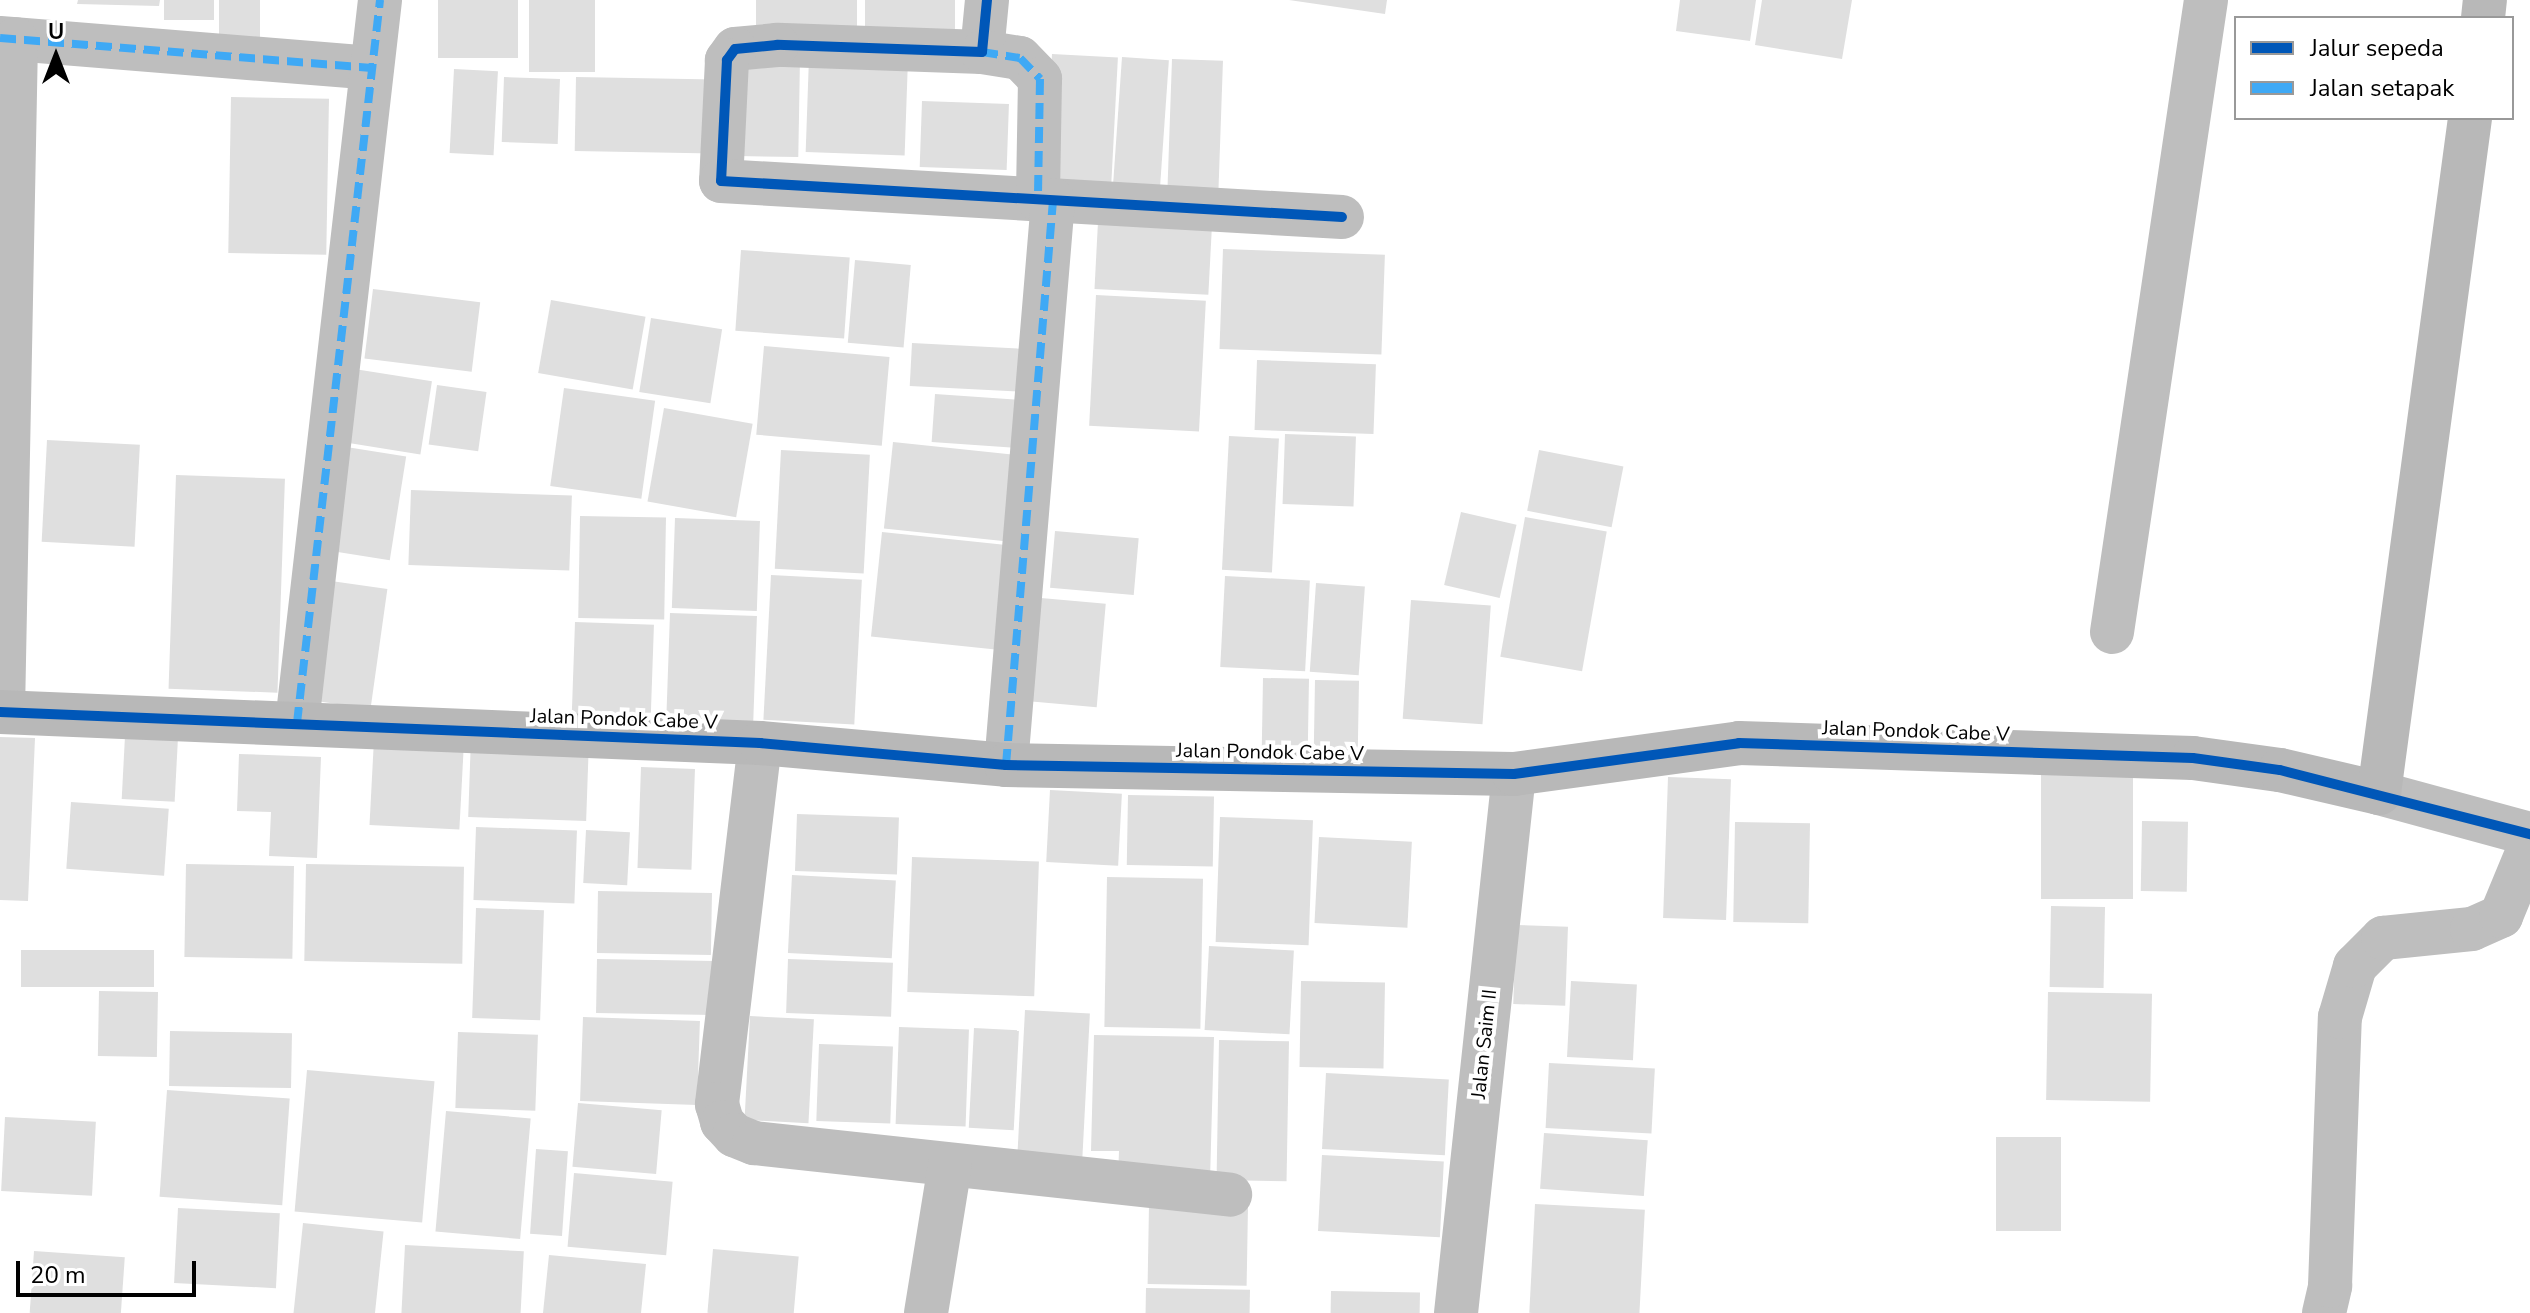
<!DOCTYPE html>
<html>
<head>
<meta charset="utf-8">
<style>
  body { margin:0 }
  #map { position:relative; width:2530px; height:1313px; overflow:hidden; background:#fff; font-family:"Nunito Sans",sans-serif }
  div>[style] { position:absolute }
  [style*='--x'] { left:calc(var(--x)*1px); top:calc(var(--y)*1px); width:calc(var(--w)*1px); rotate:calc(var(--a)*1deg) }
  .building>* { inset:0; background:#dfdfdf; transform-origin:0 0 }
  .street>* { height:44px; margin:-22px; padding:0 22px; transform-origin:22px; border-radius:22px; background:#bebebe }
  .secondary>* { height:44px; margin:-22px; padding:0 22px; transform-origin:22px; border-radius:22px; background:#b8b8b8 }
  .quiet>* { height:8px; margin-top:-4px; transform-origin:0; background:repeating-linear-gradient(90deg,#3fa9f5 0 16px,transparent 0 24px) }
  .cycleway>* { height:10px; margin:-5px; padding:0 5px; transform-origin:5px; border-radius:5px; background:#0057b8 }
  span { translate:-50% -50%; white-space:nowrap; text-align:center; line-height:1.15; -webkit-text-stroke:8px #fff; paint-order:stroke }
  .street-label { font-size:20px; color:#000 }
  .legend { position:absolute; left:2234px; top:16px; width:280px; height:104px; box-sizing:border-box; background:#fff; border:2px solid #999; margin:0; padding:10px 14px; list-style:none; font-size:24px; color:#000 }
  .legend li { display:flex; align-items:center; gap:16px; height:40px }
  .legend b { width:40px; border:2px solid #999 }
  .north { position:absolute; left:16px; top:16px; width:80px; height:80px; -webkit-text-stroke:6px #fff; paint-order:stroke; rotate:0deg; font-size:22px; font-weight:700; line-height:32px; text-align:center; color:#000 }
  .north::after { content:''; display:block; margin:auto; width:28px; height:36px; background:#000; clip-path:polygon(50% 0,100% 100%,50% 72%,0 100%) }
  .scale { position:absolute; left:16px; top:1261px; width:180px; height:36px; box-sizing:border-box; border:4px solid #000; border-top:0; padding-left:10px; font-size:24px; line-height:28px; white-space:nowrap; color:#000; -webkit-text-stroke:6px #fff; paint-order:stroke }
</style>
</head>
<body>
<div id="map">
  <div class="building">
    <i style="clip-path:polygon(78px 0,160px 0,159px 6px,77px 4px)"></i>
    <i style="left:164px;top:0;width:50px;height:20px"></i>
    <i style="left:219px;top:0;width:41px;height:44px"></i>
    <i style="left:438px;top:0;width:80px;height:58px"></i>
    <i style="left:529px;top:0;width:66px;height:72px"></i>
    <i style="left:756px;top:0;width:101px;height:38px"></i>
    <i style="left:865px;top:0;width:90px;height:40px"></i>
    <i style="clip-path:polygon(1289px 0,1387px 0,1385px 14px)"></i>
    <i style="clip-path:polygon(1680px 0,1756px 0,1750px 41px,1676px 31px)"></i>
    <i style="clip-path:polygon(1762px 0,1852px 0,1842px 59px,1755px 45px)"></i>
    <i style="left:1052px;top:54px;width:66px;height:139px;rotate:3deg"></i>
    <i style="left:809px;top:57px;width:99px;height:95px;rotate:2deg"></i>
    <i style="left:1122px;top:57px;width:47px;height:138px;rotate:4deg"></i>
    <i style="left:739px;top:58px;width:61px;height:98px;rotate:1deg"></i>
    <i style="left:1172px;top:59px;width:51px;height:140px;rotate:2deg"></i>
    <i style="left:454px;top:69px;width:44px;height:84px;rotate:3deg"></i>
    <i style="left:504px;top:77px;width:56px;height:65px;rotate:2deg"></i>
    <i style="left:576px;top:77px;width:139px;height:74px;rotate:1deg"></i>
    <i style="left:231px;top:97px;width:98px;height:156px;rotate:1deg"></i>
    <i style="left:922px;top:101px;width:87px;height:66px;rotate:2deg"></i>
    <i style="left:1098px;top:222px;width:114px;height:67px;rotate:3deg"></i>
    <i style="left:1223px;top:249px;width:162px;height:100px;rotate:2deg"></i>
    <i style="left:741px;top:250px;width:109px;height:81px;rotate:4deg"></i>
    <i style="left:855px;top:260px;width:56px;height:83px;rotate:5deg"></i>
    <i style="left:373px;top:289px;width:108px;height:70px;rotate:7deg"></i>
    <i style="left:1096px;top:295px;width:110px;height:131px;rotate:3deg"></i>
    <i style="left:551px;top:300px;width:96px;height:74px;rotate:10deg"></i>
    <i style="left:651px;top:318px;width:72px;height:75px;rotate:9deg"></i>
    <i style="left:912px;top:343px;width:108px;height:43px;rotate:3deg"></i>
    <i style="left:764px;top:346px;width:126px;height:89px;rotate:5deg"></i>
    <i style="left:1257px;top:360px;width:119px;height:70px;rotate:2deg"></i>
    <i style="left:348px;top:368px;width:85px;height:74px;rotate:9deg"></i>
    <i style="left:437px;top:385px;width:50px;height:60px;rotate:8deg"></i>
    <i style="left:564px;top:388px;width:92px;height:99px;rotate:8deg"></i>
    <i style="left:935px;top:394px;width:93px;height:48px;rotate:4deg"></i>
    <i style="left:664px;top:408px;width:90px;height:95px;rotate:10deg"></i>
    <i style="left:1285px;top:434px;width:71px;height:70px;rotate:2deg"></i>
    <i style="left:1229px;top:436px;width:50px;height:134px;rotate:3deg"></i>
    <i style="left:47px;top:440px;width:93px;height:102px;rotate:3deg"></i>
    <i style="left:893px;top:442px;width:122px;height:87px;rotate:6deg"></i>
    <i style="left:340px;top:446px;width:67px;height:105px;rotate:9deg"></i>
    <i style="left:781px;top:450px;width:89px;height:119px;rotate:3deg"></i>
    <i style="left:1539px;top:450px;width:86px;height:62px;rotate:11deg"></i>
    <i style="left:176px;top:475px;width:109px;height:214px;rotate:2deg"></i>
    <i style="left:411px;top:490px;width:161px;height:75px;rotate:2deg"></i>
    <i style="left:1461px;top:512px;width:57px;height:75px;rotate:13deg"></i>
    <i style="left:580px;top:516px;width:86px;height:102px;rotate:1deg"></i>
    <i style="left:1525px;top:517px;width:83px;height:142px;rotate:10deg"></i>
    <i style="left:675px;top:518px;width:85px;height:90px;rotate:2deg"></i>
    <i style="left:1055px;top:531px;width:84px;height:57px;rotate:5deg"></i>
    <i style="left:882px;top:532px;width:125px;height:105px;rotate:6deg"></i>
    <i style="left:771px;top:575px;width:91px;height:145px;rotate:3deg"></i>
    <i style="left:1225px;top:576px;width:85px;height:91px;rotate:3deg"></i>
    <i style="left:324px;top:580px;width:64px;height:121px;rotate:8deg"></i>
    <i style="left:1316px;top:583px;width:49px;height:89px;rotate:4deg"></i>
    <i style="left:1041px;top:598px;width:65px;height:104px;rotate:5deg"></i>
    <i style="left:1411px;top:600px;width:80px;height:119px;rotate:4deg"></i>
    <i style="left:670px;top:613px;width:87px;height:108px;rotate:2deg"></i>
    <i style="left:575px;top:622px;width:79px;height:97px;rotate:2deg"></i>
    <i style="left:1263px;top:678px;width:46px;height:75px;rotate:1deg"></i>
    <i style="left:1315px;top:680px;width:44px;height:73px;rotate:1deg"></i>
    <i style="left:125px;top:736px;width:53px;height:63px;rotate:3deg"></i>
    <i style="clip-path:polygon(0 737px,35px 738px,28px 901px,0 900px)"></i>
    <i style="left:471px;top:737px;width:118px;height:80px;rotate:2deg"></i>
    <i style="left:374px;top:739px;width:90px;height:86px;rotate:3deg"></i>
    <i style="clip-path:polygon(239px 754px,321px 757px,317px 858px,269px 856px,271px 812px,237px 811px)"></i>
    <i style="left:641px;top:767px;width:54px;height:101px;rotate:2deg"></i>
    <i style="left:2041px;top:767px;width:92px;height:132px"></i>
    <i style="left:1668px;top:777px;width:63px;height:141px;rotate:2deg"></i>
    <i style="left:1050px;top:790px;width:72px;height:72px;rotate:3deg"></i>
    <i style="left:1128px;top:795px;width:86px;height:70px;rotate:1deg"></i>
    <i style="left:71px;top:802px;width:98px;height:67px;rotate:4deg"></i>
    <i style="left:797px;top:814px;width:102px;height:57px;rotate:2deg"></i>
    <i style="left:1220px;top:817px;width:93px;height:125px;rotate:2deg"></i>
    <i style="left:2142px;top:821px;width:46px;height:70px;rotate:1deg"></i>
    <i style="left:1735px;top:822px;width:75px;height:100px;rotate:1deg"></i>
    <i style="left:476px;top:827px;width:101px;height:73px;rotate:2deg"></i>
    <i style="left:586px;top:830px;width:44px;height:53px;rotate:3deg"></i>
    <i style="left:1319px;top:837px;width:93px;height:86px;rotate:3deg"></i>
    <i style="left:912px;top:857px;width:127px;height:135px;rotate:2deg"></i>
    <i style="left:186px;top:864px;width:108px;height:93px;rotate:1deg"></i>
    <i style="left:306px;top:864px;width:158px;height:97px;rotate:1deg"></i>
    <i style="left:792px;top:875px;width:104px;height:78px;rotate:3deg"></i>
    <i style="left:1107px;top:877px;width:96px;height:150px;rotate:1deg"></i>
    <i style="left:598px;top:891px;width:114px;height:62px;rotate:1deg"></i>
    <i style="left:2051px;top:906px;width:54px;height:81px;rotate:1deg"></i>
    <i style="left:476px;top:908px;width:68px;height:110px;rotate:2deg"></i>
    <i style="left:1516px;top:925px;width:52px;height:79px;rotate:2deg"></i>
    <i style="left:1209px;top:946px;width:85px;height:84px;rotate:3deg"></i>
    <i style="left:21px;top:950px;width:133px;height:37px"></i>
    <i style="left:597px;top:959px;width:117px;height:54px;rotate:1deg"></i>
    <i style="left:788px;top:959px;width:105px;height:54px;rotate:2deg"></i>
    <i style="left:1301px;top:981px;width:84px;height:86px;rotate:1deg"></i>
    <i style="left:1571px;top:981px;width:66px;height:76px;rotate:3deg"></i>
    <i style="left:99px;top:991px;width:59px;height:65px;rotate:1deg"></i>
    <i style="left:2048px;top:992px;width:104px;height:108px;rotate:1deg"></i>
    <i style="left:1025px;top:1010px;width:65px;height:151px;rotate:3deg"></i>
    <i style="left:750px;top:1016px;width:64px;height:104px;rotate:3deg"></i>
    <i style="left:583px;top:1017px;width:117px;height:84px;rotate:2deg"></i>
    <i style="left:899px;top:1027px;width:70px;height:97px;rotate:2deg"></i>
    <i style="left:974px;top:1028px;width:45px;height:100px;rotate:3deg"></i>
    <i style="left:170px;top:1031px;width:122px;height:55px;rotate:1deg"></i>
    <i style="left:458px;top:1032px;width:80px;height:76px;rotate:2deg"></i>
    <i style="clip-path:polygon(1094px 1035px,1214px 1037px,1210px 1180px,1118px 1177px,1119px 1151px,1091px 1151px)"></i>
    <i style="left:1219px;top:1040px;width:70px;height:140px;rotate:1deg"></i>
    <i style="left:819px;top:1044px;width:74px;height:77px;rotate:2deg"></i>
    <i style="left:1549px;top:1063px;width:106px;height:65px;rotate:3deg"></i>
    <i style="left:307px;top:1070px;width:128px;height:142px;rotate:5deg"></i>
    <i style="left:1326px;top:1073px;width:123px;height:76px;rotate:3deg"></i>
    <i style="left:167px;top:1090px;width:123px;height:107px;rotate:4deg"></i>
    <i style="left:578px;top:1103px;width:84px;height:64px;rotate:5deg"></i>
    <i style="left:446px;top:1111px;width:85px;height:121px;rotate:5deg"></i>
    <i style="left:5px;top:1117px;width:91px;height:74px;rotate:3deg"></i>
    <i style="left:1544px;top:1133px;width:104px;height:56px;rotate:4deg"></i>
    <i style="left:1996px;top:1137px;width:65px;height:94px"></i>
    <i style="left:536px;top:1149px;width:32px;height:85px;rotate:4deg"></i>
    <i style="left:1322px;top:1155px;width:122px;height:76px;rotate:3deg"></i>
    <i style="left:574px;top:1173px;width:99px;height:74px;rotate:5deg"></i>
    <i style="left:1535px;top:1204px;width:110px;height:109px;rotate:3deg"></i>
    <i style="left:1149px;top:1205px;width:99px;height:79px;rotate:1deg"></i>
    <i style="left:178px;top:1208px;width:102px;height:75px;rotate:3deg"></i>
    <i style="left:303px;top:1223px;width:81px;height:91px;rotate:6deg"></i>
    <i style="left:405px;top:1245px;width:119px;height:68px;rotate:3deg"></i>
    <i style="left:713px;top:1249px;width:86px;height:64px;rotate:5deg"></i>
    <i style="left:34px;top:1251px;width:91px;height:62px;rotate:4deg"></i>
    <i style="clip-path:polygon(549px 1255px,646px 1264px,641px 1313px,543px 1313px)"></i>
    <i style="left:1146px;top:1288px;width:104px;height:25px;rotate:1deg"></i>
    <i style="left:1331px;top:1291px;width:89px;height:22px;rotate:1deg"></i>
  </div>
  <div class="street">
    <i style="--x:987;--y:0;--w:52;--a:95.5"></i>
    <i style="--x:982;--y:52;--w:205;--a:-178"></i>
    <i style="--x:777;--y:45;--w:42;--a:174.6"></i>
    <i style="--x:735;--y:49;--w:14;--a:126"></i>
    <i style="--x:727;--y:60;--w:121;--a:92.8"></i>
    <i style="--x:721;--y:181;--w:622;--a:3.32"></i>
    <i style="--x:0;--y:38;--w:373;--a:4.6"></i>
    <i style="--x:982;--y:52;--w:38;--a:9"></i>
    <i style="--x:1020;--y:58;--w:29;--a:46"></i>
    <i style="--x:1040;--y:79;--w:120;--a:91"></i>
    <i style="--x:2112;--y:632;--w:639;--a:-81.54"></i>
    <i style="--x:3;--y:712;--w:673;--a:-88.89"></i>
    <i style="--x:297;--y:723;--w:728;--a:-83.45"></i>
    <i style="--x:760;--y:743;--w:364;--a:96.8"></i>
    <i style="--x:717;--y:1104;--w:19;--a:74"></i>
    <i style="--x:722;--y:1122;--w:18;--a:47"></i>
    <i style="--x:734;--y:1135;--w:22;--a:22"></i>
    <i style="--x:754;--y:1143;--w:479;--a:6.2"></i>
    <i style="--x:1006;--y:765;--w:567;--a:-85.24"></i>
    <i style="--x:2379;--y:793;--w:156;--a:15.2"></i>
    <i style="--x:926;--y:1313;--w:150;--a:-80.8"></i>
    <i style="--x:1456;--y:1313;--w:542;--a:-83.86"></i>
    <i style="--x:2324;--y:1313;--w:28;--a:-77"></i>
    <i style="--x:2330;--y:1286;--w:269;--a:-87.9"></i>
    <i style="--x:2340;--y:1017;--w:53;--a:-73.6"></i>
    <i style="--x:2355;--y:966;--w:40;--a:-45"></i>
    <i style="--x:2383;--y:938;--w:89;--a:-5.8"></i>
    <i style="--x:2472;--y:929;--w:32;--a:-24"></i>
    <i style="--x:2501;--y:916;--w:76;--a:-67.5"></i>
  </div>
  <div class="secondary">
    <i style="--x:2483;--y:18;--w:18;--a:-84"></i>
    <i style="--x:0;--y:712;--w:761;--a:2.34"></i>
    <i style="--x:760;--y:743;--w:247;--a:5.1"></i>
    <i style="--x:1006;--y:765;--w:508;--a:1.01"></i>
    <i style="--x:1514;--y:774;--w:227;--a:-7.8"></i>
    <i style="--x:1739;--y:743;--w:454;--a:1.9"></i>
    <i style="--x:2193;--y:758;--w:88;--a:7.9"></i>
    <i style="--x:2280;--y:770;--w:102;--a:13.1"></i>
    <i style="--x:2379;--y:793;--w:681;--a:-82.32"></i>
  </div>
  <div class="quiet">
    <i style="--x:0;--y:38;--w:373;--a:4.6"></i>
    <i style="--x:982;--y:52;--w:38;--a:9"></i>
    <i style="--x:1020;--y:58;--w:29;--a:46"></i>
    <i style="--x:1040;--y:79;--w:120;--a:91"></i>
    <i style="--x:297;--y:723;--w:728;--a:-83.45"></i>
    <i style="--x:1006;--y:765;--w:567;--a:-85.24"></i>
  </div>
  <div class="cycleway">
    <i style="--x:987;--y:0;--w:52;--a:95.5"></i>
    <i style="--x:982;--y:52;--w:205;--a:-178"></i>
    <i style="--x:777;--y:45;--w:42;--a:174.6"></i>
    <i style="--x:735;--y:49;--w:14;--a:126"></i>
    <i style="--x:727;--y:60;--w:121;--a:92.8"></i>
    <i style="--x:721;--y:181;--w:622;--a:3.32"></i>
    <i style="--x:0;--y:712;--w:761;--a:2.34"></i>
    <i style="--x:760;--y:743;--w:247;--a:5.1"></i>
    <i style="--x:1006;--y:765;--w:508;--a:1.01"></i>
    <i style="--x:1514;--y:774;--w:227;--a:-7.8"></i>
    <i style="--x:1739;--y:743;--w:454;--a:1.9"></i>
    <i style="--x:2193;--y:758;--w:88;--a:7.9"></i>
    <i style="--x:2280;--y:770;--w:258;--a:14.4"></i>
  </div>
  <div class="street-label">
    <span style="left:624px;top:719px;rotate:2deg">Jalan Pondok Cabe V</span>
    <span style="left:1916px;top:731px;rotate:2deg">Jalan Pondok Cabe V</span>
    <span style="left:1270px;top:752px;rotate:1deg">Jalan Pondok Cabe V</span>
    <span style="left:1484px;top:1044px;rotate:-84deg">Jalan Saim II</span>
  </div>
  <ul class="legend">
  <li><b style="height:10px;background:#0057b8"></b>Jalur sepeda</li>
  <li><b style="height:10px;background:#3fa9f5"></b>Jalan setapak</li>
  </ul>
  <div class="north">U</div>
  <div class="scale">20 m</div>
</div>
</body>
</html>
